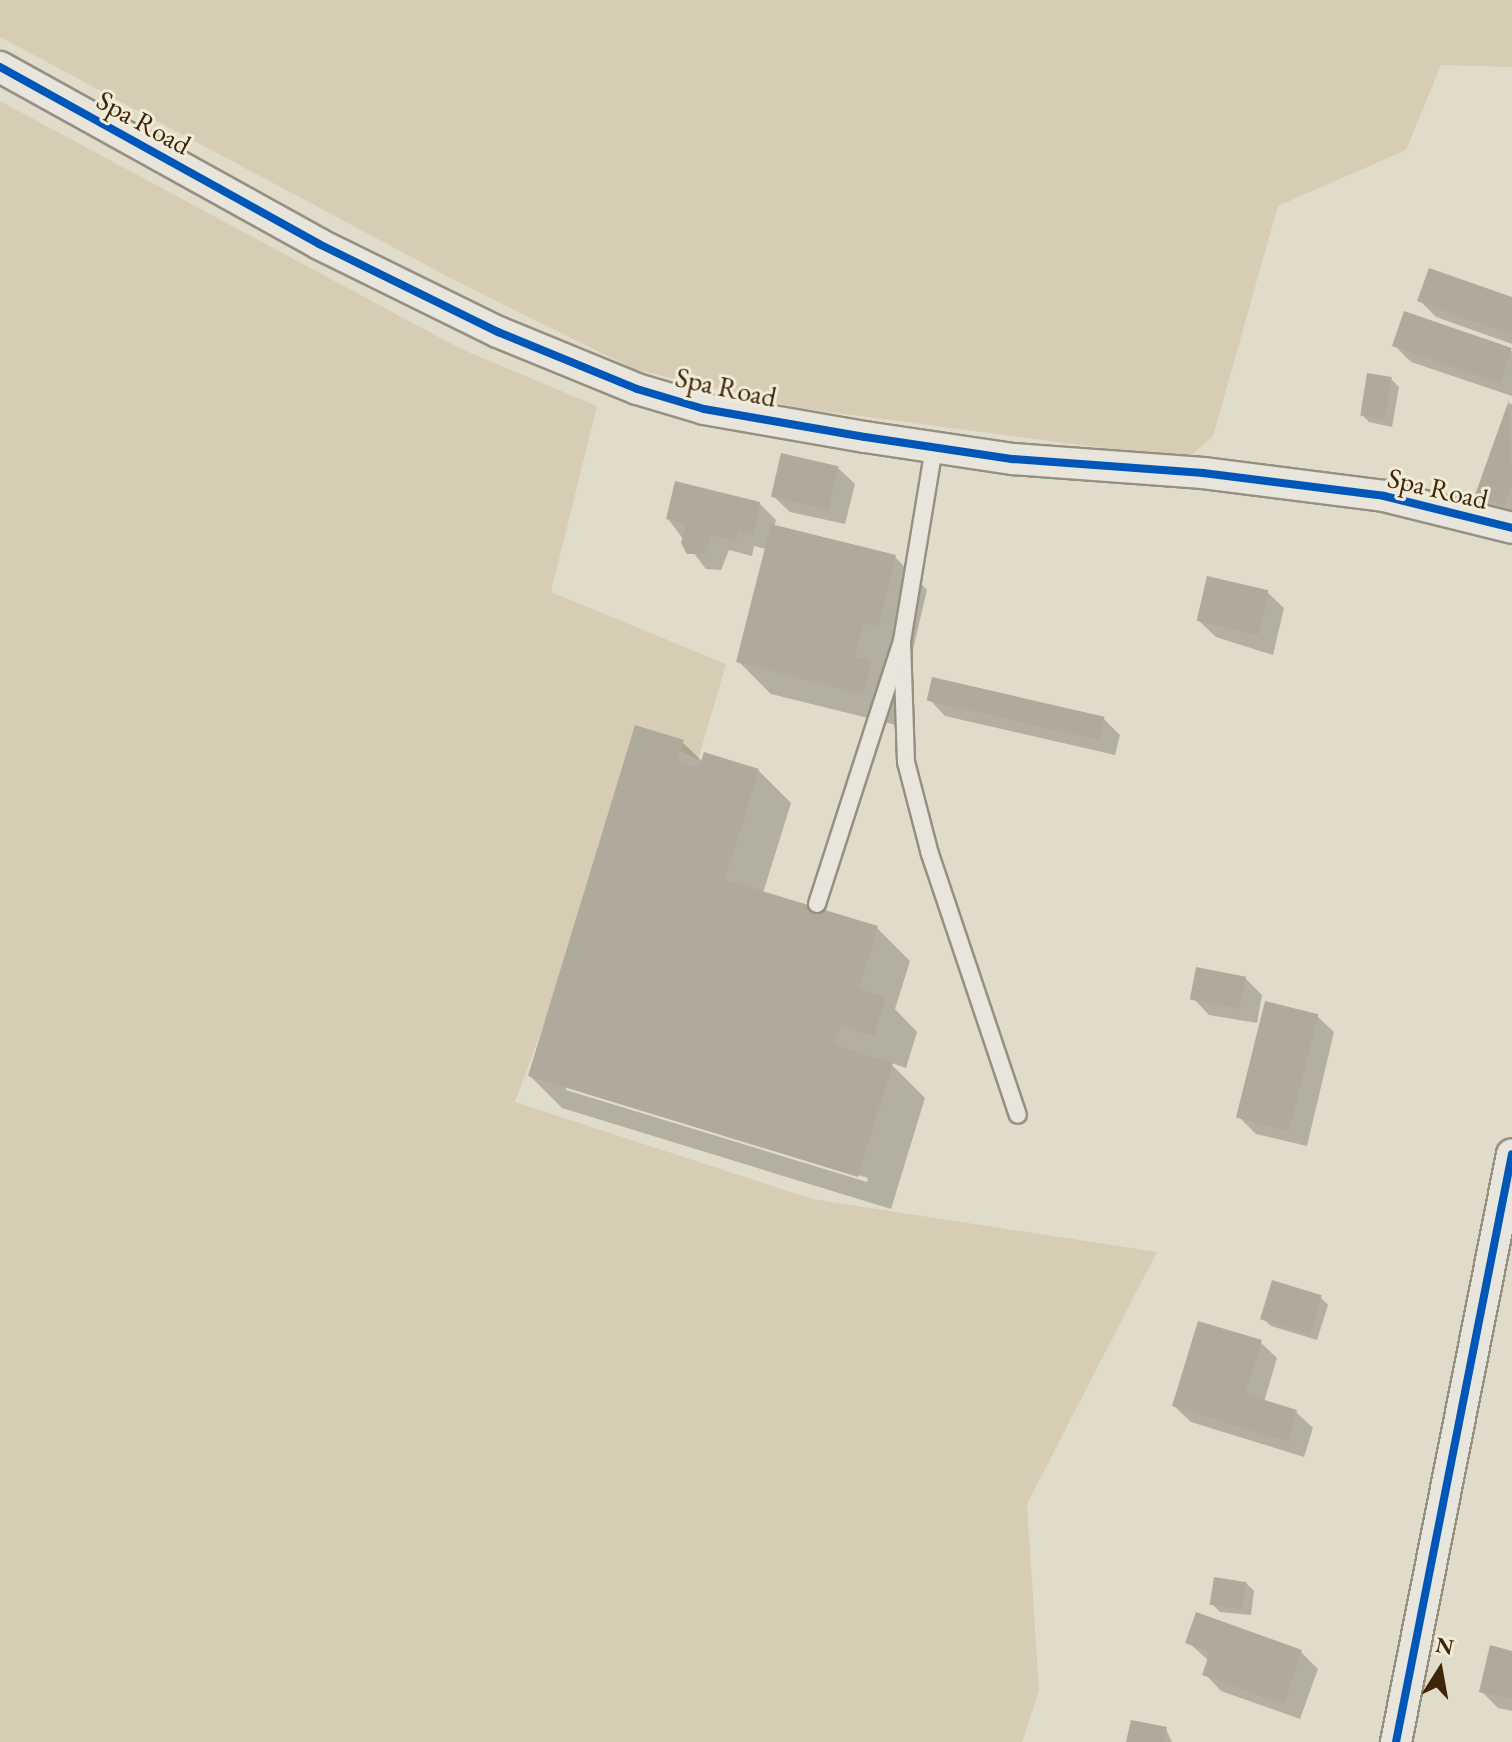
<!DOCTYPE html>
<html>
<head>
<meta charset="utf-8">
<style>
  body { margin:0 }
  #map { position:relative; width:1512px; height:1742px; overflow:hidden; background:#e1dcca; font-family:"EB Garamond",serif }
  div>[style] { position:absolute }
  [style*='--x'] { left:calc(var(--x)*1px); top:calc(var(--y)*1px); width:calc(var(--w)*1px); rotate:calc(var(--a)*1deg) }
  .green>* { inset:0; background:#d6cdb4 }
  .shadow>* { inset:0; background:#0003 }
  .building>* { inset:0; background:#b0aa9c; transform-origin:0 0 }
  .roads { filter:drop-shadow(2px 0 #969082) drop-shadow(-2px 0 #969082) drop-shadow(0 2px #969082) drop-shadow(0 -2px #969082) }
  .lane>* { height:16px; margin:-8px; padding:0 8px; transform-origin:8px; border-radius:8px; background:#e8e5dc }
  .street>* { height:30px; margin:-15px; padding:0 15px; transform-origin:15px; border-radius:15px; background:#e8e5dc }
  .cycleway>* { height:8px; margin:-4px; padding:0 4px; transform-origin:4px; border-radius:4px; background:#0057b8 }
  span { translate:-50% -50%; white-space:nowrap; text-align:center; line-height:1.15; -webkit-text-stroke:6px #f1ecd7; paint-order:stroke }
  .street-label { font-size:28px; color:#3e2408 }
  .north { position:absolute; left:1400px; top:1630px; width:80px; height:80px; -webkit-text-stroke:6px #f1ecd7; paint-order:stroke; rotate:11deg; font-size:22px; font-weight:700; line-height:32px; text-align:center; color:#3e2408 }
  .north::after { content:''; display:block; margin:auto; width:28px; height:36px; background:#3e2408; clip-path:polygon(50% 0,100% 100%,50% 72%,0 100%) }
</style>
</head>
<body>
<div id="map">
  <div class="green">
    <i style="clip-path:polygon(0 0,1512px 0,1512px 67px,1441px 65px,1406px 150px,1278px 206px,1213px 436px,1187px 459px,799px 408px,634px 369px,458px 282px,0 37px)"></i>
    <i style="clip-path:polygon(0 101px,461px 349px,597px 406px,551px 592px,726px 664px,698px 760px,650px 736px,515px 1102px,812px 1199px,1157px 1252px,1027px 1504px,1039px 1691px,1022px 1742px,0 1742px)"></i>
  </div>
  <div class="shadow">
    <i style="clip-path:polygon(1512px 300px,1512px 344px,1436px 317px,1420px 301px)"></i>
    <i style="clip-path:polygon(1394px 345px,1512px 351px,1512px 396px,1411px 362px)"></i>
    <i style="clip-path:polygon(1391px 379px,1399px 387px,1392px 427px,1369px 422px,1361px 414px)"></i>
    <i style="clip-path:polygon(1510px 403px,1512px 404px,1512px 517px,1494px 511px,1477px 494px)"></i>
    <i style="clip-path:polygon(838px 468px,855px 484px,845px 524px,790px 512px,773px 496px)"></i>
    <i style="clip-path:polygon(759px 503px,776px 520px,774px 527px,895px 557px,927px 590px,911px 658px,896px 654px,889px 682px,903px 695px,896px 725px,771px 694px,739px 662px,766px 549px,754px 546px,752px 556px,729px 550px,721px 570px,706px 569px,668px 519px)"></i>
    <i style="clip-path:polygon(1267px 592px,1284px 608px,1273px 655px,1216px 637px,1199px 621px)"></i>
    <i style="clip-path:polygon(929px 699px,1103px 718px,1120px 735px,1115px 755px,945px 716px)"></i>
    <i style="clip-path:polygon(evenodd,682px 742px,703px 762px,758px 770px,791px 803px,763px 893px,877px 928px,910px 961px,895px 1009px,917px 1032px,906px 1068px,889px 1062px,925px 1098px,891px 1209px,562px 1108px,530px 1076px,682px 742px,566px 1086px,868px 1178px,867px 1182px,566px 1090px,566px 1086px)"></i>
    <i style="clip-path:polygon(1245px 978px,1262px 995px,1257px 1023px,1209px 1015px,1193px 998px)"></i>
    <i style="clip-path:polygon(1317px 1016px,1334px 1032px,1307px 1146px,1256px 1134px,1239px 1117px)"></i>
    <i style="clip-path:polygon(1320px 1297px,1328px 1305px,1317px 1340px,1271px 1326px,1263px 1319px)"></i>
    <i style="clip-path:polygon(1260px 1342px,1277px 1358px,1264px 1402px,1296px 1412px,1313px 1428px,1304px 1457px,1191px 1422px,1174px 1406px)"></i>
    <i style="clip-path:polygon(1246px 1583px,1254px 1591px,1251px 1615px,1220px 1612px,1212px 1604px)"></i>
    <i style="clip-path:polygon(1188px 1642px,1301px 1652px,1318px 1669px,1300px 1719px,1221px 1691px,1205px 1674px,1209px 1661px)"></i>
    <i style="clip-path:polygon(1512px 1653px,1512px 1711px,1498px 1708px,1481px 1691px)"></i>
    <i style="clip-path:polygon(1166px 1729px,1172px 1742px,1128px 1742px)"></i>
  </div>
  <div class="building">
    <i style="clip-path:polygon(1429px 268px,1512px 297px,1512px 335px,1417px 301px)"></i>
    <i style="left:1404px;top:311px;width:114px;height:37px;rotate:19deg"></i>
    <i style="left:1367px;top:373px;width:25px;height:43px;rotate:9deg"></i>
    <i style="clip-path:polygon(1509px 400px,1512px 484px,1505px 505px,1475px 495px)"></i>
    <i style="left:781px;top:453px;width:59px;height:45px;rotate:13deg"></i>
    <i style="clip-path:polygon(675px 481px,760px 502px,753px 534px,738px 530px,735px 541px,712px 535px,705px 554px,687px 554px,681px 543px,686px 524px,666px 519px)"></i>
    <i style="clip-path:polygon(771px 524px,896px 555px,878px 626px,864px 622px,855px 657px,871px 661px,863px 694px,736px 662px)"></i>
    <i style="left:1207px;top:576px;width:63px;height:46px;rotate:13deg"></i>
    <i style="left:932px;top:677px;width:177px;height:24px;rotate:13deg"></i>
    <i style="clip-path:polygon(635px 725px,684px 740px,677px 762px,699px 768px,704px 752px,759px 769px,725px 880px,878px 926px,859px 989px,886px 997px,874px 1036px,840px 1026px,834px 1045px,893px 1063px,858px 1177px,528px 1076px)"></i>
    <i style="left:1196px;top:967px;width:51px;height:33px;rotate:11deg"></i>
    <i style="left:1265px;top:1001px;width:55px;height:120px;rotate:14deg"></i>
    <i style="left:1272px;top:1280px;width:52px;height:41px;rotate:17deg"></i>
    <i style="clip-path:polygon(1198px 1321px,1262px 1340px,1245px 1394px,1297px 1410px,1288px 1442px,1172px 1406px)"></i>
    <i style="left:1214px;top:1577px;width:33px;height:28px;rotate:9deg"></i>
    <i style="clip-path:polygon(1196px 1612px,1302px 1650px,1284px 1704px,1202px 1675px,1210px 1652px,1185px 1643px)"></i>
    <i style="clip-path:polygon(1490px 1645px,1512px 1651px,1512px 1699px,1479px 1692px)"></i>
    <i style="clip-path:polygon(1131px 1720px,1167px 1727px,1163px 1742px,1126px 1742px)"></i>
  </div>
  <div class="roads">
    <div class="lane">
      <i style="--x:902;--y:641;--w:121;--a:88.1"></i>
      <i style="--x:906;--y:762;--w:95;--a:75.4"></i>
      <i style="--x:930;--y:854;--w:275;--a:71.4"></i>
      <i style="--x:817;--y:904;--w:276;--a:-72.1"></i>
      <i style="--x:902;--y:641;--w:197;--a:-80.6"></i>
    </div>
    <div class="street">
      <i style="--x:0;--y:67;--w:365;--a:29"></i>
      <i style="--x:319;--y:244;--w:199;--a:26.2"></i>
      <i style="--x:498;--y:332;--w:150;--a:22.3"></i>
      <i style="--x:637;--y:389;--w:70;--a:16.6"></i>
      <i style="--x:704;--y:409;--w:163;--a:9.9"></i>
      <i style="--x:865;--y:437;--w:150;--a:8.5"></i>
      <i style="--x:1013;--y:459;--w:191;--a:4.2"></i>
      <i style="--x:1203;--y:473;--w:182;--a:7.2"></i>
      <i style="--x:1384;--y:496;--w:132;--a:14"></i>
      <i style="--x:1396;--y:1742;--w:599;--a:-78.84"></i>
    </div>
  </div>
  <div class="cycleway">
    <i style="--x:0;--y:67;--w:365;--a:29"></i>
    <i style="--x:319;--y:244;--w:199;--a:26.2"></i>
    <i style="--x:498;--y:332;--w:150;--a:22.3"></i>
    <i style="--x:637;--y:389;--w:70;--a:16.6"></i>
    <i style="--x:704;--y:409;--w:163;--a:9.9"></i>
    <i style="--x:865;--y:437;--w:150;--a:8.5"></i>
    <i style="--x:1013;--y:459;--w:191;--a:4.2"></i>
    <i style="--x:1203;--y:473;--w:182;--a:7.2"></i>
    <i style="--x:1384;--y:496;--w:132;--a:14"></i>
    <i style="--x:1396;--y:1742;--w:599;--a:-78.84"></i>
  </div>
  <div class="street-label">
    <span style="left:144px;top:122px;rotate:29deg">Spa Road</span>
    <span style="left:726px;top:387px;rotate:12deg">Spa Road</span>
    <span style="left:1438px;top:488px;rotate:13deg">Spa Road</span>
  </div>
  <div class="north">N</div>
</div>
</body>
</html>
